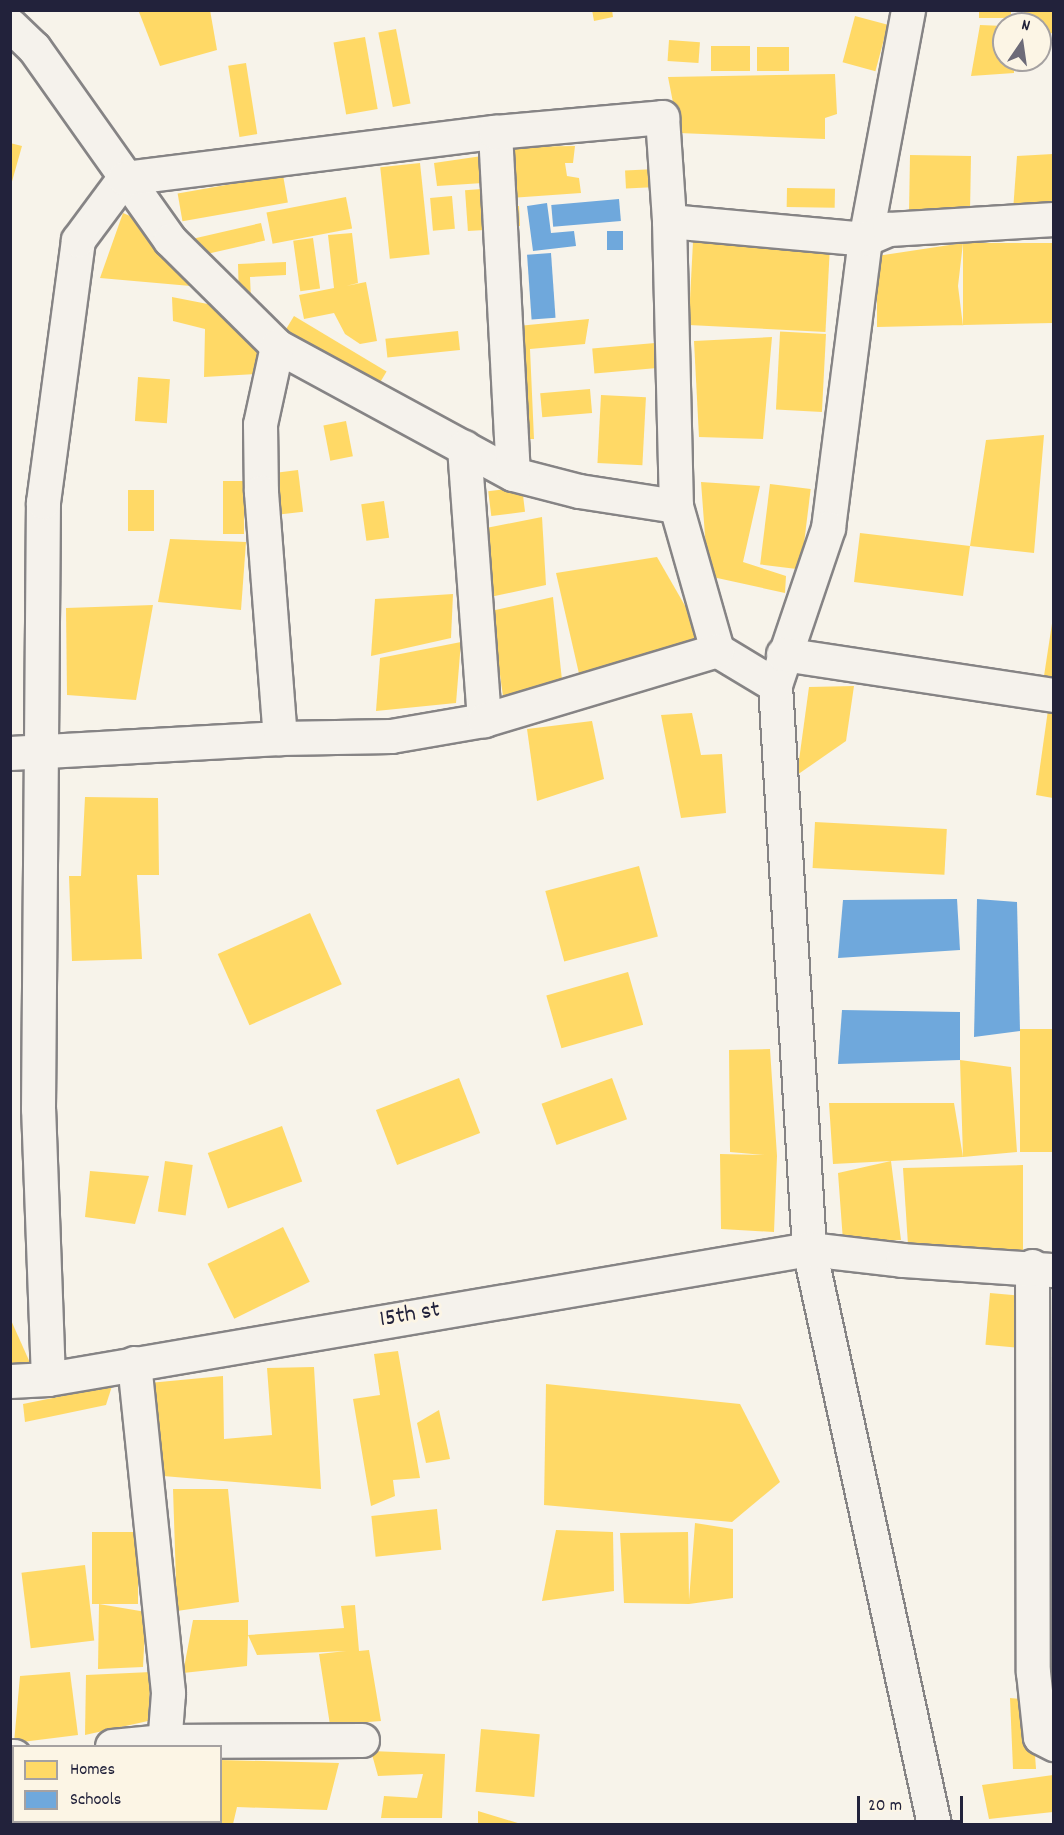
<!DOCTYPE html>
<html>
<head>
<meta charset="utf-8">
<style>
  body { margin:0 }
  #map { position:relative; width:1064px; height:1835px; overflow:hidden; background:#f7f3ea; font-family:Dekko,sans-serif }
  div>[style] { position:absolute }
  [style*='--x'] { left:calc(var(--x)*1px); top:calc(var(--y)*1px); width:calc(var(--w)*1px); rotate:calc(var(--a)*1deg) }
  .homes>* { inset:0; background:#ffd966; transform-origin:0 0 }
  .schools>* { inset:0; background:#6fa8dc; transform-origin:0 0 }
  .roads { filter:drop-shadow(2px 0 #868485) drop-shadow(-2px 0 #868485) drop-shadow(0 2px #868485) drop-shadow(0 -2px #868485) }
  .minor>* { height:33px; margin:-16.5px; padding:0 16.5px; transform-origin:16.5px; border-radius:16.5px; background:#f5f2ec }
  span { translate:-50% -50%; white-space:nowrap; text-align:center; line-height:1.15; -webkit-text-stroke:6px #fcf5e5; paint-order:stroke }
  .street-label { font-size:24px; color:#22223b }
  .frame { position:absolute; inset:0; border:12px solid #22223b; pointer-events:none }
  .legend { position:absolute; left:12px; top:1745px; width:210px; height:78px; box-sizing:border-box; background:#fcf5e5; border:2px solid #a5a1a1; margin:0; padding:8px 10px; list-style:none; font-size:18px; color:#22223b }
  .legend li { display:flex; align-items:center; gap:12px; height:30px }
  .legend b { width:30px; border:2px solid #a5a1a1 }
  .north { position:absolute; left:992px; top:12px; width:60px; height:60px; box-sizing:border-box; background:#fcf5e5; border:2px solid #a5a1a1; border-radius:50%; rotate:13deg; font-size:16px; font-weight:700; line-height:24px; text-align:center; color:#22223b }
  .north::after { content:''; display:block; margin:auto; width:21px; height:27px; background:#6d6b78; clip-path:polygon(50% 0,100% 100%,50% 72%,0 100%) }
  .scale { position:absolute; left:857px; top:1796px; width:106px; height:27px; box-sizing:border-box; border:3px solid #22223b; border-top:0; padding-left:8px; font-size:18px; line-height:21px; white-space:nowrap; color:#22223b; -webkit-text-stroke:4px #fcf5e5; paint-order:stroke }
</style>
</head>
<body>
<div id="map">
  <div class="homes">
    <i style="clip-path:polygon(210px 10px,217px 50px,160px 66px,139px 12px)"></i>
    <i style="clip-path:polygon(592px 10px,612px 10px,613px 17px,594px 21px)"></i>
    <i style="left:979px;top:10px;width:32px;height:8px"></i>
    <i style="clip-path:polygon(1024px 10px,1053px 10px,1053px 33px,1040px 35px,1040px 24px,1024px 24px)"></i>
    <i style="left:855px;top:16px;width:34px;height:48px;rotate:15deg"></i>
    <i style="clip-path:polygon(980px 25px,1004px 26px,1004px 60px,1014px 60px,1014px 73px,971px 76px)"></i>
    <i style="left:396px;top:29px;width:76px;height:18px;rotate:79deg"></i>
    <i style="left:365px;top:37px;width:73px;height:32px;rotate:80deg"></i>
    <i style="left:669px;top:40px;width:31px;height:21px;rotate:4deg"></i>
    <i style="left:711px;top:46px;width:39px;height:25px"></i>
    <i style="left:757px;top:47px;width:32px;height:24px"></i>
    <i style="left:246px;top:63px;width:72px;height:18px;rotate:81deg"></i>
    <i style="clip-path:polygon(835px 74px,837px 114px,825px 118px,825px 139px,679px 133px,668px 77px)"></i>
    <i style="clip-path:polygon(10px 143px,22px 146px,11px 185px,10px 185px)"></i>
    <i style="clip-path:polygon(575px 146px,573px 163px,565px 163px,567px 176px,579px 178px,581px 193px,510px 198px,512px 147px)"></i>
    <i style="clip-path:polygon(1053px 154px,1053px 207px,1013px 211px,1017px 156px)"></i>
    <i style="clip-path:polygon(482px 156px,483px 183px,437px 186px,434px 163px)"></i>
    <i style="left:971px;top:156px;width:61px;height:61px;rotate:91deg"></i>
    <i style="left:420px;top:163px;width:92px;height:40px;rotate:84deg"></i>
    <i style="left:656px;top:169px;width:18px;height:31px;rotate:87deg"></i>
    <i style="left:283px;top:175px;width:28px;height:107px;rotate:80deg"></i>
    <i style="left:787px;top:188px;width:48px;height:19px;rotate:1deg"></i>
    <i style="left:482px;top:189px;width:41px;height:17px;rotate:86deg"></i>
    <i style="left:452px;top:196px;width:33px;height:22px;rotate:85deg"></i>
    <i style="left:346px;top:197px;width:32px;height:81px;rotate:79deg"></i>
    <i style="left:519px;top:206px;width:20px;height:14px;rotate:87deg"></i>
    <i style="clip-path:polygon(123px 213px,147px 223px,202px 287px,100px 278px)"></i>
    <i style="left:261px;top:223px;width:18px;height:72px;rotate:77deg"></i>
    <i style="clip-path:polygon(352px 233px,358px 283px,346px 286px,366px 282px,377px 341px,360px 344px,345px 334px,334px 313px,304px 319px,299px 295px,334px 288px,328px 235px)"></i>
    <i style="left:313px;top:238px;width:51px;height:20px;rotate:82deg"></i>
    <i style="left:693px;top:242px;width:137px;height:83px;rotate:3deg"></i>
    <i style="clip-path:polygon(evenodd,963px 243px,1053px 243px,1053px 323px,877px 327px,877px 256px,963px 243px,963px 243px,963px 326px,958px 286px,963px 243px)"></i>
    <i style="clip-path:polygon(286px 262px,286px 275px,250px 277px,251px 299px,239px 300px,238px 264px)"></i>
    <i style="clip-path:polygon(172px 297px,228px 308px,257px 341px,258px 374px,204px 377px,205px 329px,173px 321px)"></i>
    <i style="left:294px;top:316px;width:108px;height:22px;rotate:31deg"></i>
    <i style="clip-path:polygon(589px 319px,585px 344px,530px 349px,534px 439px,521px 439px,518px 326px)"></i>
    <i style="left:458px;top:331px;width:19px;height:73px;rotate:84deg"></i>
    <i style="left:826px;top:334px;width:78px;height:46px;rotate:93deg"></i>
    <i style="clip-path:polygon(772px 337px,763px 439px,699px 437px,694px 341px)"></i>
    <i style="left:655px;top:343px;width:25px;height:63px;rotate:85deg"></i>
    <i style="left:138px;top:377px;width:32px;height:44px;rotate:4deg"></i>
    <i style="left:590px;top:389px;width:24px;height:50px;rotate:85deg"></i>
    <i style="left:601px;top:395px;width:45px;height:68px;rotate:3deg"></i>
    <i style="left:346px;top:421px;width:36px;height:23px;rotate:79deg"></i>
    <i style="clip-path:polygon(1044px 435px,1034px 553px,970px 546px,963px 596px,854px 582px,860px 533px,970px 546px,986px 440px)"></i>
    <i style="left:298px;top:470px;width:42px;height:24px;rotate:83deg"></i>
    <i style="left:223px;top:481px;width:21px;height:53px"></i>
    <i style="clip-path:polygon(701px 482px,760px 486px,743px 562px,786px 576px,785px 593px,708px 576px)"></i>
    <i style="left:770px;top:484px;width:41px;height:81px;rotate:7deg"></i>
    <i style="left:522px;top:487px;width:25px;height:34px;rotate:83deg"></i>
    <i style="left:128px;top:490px;width:26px;height:41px"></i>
    <i style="left:384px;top:501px;width:37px;height:23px;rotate:82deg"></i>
    <i style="clip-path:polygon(542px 517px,546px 585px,490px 597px,481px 529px)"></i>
    <i style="clip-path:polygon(170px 539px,246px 542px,241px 610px,158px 602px)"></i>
    <i style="clip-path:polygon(657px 557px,703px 637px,580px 678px,556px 573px)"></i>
    <i style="clip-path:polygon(453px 594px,451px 638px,371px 656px,375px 599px)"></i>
    <i style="clip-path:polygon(553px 597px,562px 680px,503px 696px,491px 611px)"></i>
    <i style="clip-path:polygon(153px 605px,136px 700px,67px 695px,66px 608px)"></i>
    <i style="clip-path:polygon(1053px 617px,1053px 677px,1044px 676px)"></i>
    <i style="clip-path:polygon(461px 642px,456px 703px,376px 711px,380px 658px)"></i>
    <i style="clip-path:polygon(854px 686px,846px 741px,797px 775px,809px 687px)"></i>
    <i style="clip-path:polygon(1048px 710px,1053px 711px,1053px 798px,1036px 795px)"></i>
    <i style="clip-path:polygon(692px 713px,701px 755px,722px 754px,726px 813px,681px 818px,661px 715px)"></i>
    <i style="clip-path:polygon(592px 721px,604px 779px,537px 801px,527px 729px)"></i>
    <i style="clip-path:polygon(85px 797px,158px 798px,159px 875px,137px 875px,142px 959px,72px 961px,69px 876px,81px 876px)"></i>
    <i style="left:815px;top:822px;width:132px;height:46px;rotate:3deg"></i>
    <i style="left:639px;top:866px;width:73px;height:97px;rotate:75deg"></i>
    <i style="left:310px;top:913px;width:78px;height:101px;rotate:66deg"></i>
    <i style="left:628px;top:972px;width:55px;height:85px;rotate:74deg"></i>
    <i style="left:1053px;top:1029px;width:123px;height:33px;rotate:90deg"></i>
    <i style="clip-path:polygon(770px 1049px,777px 1156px,774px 1232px,721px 1229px,720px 1154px,764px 1155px,730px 1152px,729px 1050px)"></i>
    <i style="clip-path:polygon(960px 1060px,1011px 1067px,1017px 1152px,963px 1157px,891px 1161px,901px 1240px,843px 1241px,838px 1173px,891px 1161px,833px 1164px,829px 1103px,954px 1103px,963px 1157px)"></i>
    <i style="left:459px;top:1078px;width:59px;height:89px;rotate:69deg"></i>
    <i style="left:612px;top:1078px;width:44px;height:75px;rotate:70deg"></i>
    <i style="left:282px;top:1126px;width:59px;height:79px;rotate:70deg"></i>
    <i style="left:165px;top:1161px;width:28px;height:51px;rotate:8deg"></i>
    <i style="clip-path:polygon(1023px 1165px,1023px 1252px,908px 1245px,903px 1168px)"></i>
    <i style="clip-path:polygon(90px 1171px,149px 1176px,135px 1224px,85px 1217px)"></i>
    <i style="left:283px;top:1227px;width:61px;height:84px;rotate:64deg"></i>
    <i style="left:990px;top:1293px;width:38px;height:52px;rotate:5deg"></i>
    <i style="clip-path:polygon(10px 1318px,35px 1374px,10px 1375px)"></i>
    <i style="clip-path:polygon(398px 1351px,420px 1478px,393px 1480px,395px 1496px,371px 1506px,353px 1399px,380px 1395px,374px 1354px)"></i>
    <i style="clip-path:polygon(314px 1367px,321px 1489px,163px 1476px,149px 1383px,223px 1376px,224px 1439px,272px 1435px,267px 1368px)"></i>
    <i style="clip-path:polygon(546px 1384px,740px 1404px,780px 1482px,732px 1522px,544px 1505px)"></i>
    <i style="clip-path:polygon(112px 1386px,106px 1405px,25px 1422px,23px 1404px)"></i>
    <i style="clip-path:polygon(439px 1410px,450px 1459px,426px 1463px,417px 1423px)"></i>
    <i style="clip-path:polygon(173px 1489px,228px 1489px,239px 1602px,177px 1611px)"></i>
    <i style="left:437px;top:1509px;width:41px;height:66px;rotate:84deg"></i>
    <i style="clip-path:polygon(695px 1523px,733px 1529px,733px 1598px,689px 1604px,624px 1603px,620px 1533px,688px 1532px,689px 1600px)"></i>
    <i style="clip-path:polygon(556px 1530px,613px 1532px,614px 1591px,542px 1601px)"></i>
    <i style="left:92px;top:1532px;width:46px;height:72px"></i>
    <i style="left:85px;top:1565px;width:76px;height:64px;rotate:83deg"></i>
    <i style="clip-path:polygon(99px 1604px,146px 1612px,143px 1667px,98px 1669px)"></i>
    <i style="clip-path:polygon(355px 1605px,359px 1651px,369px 1650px,381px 1721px,330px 1725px,319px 1654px,346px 1651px,257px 1655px,248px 1635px,247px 1666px,183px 1673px,193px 1620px,248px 1620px,248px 1635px,344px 1628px,341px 1606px)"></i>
    <i style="clip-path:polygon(70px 1672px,78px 1735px,14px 1743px,20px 1676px)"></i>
    <i style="clip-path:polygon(151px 1672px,148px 1721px,85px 1735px,86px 1675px)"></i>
    <i style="clip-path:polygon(1010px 1698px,1031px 1700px,1036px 1769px,1013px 1769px)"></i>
    <i style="left:481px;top:1729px;width:59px;height:63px;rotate:5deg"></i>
    <i style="clip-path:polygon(371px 1751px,445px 1754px,442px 1818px,381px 1818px,384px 1796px,417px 1798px,423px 1774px,378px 1776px)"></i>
    <i style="clip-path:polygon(220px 1760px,339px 1763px,327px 1810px,237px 1807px,233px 1824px,186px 1824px,185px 1822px,220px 1822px)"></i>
    <i style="clip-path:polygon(1053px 1775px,1053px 1812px,989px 1819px,982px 1785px)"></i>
    <i style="clip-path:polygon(478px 1811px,521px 1824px,478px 1824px)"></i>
    <i style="clip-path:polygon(76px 1822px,144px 1822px,143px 1824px)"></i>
  </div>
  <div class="schools">
    <i style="left:619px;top:199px;width:22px;height:68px;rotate:85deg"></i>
    <i style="clip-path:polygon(547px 203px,551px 233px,574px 231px,576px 246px,533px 251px,527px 206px)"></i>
    <i style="left:607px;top:231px;width:16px;height:19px"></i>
    <i style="left:551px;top:253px;width:65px;height:24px;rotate:86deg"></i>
    <i style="clip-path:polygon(957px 899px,960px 950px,838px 958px,843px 900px)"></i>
    <i style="clip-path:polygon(977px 899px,1017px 902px,1020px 1031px,974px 1037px)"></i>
    <i style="clip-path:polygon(842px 1010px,960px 1012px,960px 1060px,838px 1064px)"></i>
  </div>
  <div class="roads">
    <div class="minor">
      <i style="--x:908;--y:10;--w:233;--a:100.6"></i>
      <i style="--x:865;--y:239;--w:291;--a:97.3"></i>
      <i style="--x:828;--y:528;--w:166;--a:108.7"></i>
      <i style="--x:775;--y:685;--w:565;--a:86.55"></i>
      <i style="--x:809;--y:1249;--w:588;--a:77.74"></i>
      <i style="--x:10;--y:25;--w:33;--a:44"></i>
      <i style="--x:34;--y:48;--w:235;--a:54.7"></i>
      <i style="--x:170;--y:240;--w:151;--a:44.7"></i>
      <i style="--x:277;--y:346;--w:268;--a:28.5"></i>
      <i style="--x:513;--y:474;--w:68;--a:14.4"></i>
      <i style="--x:579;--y:491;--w:98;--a:8.8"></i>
      <i style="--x:676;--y:506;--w:150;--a:74.1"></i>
      <i style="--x:717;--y:650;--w:68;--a:31.1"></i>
      <i style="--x:495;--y:132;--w:342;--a:87"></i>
      <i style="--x:669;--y:221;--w:197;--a:5.2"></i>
      <i style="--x:865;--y:239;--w:26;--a:-23"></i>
      <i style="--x:889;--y:229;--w:165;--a:-3.5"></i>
      <i style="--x:277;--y:346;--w:80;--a:102.3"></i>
      <i style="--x:260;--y:424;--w:68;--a:89.2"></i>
      <i style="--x:261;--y:492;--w:247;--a:85.6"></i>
      <i style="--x:464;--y:447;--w:274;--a:85.8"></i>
      <i style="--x:783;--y:654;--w:274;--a:8.6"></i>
      <i style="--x:10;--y:753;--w:270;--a:-3.2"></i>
      <i style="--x:280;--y:738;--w:111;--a:-1"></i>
      <i style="--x:391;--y:736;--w:94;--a:-9.8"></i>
      <i style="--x:484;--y:720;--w:243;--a:-16.7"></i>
      <i style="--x:1032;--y:1266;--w:406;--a:89.9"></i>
      <i style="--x:1033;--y:1672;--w:65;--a:83.9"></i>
      <i style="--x:1040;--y:1737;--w:16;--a:27"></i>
      <i style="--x:134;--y:1363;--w:332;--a:84.1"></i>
      <i style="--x:168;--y:1693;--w:53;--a:94.3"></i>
      <i style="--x:48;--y:1379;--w:270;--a:-92.1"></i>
      <i style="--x:38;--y:1109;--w:607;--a:-89.53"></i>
      <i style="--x:43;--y:502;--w:264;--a:-82.4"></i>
      <i style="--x:78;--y:240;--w:77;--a:-53.4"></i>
      <i style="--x:124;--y:178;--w:374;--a:-7.1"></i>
      <i style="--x:495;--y:132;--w:168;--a:-5.1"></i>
      <i style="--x:662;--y:117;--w:104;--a:86.1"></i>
      <i style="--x:669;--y:221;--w:285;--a:88.6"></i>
      <i style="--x:10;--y:1381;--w:38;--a:-3"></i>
      <i style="--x:48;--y:1379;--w:772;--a:-9.69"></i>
      <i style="--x:809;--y:1249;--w:94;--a:6.7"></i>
      <i style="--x:902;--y:1260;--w:152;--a:3.8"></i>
      <i style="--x:112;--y:1746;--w:52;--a:-5.5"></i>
      <i style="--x:164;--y:1741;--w:198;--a:-0.3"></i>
      <i style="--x:10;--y:1756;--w:4;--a:0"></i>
      <i style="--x:159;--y:1824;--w:2;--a:-63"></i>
    </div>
  </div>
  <div class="street-label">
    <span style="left:410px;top:1316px;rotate:-10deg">15th st</span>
  </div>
  <div class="frame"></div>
  <ul class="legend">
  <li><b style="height:16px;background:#ffd966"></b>Homes</li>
  <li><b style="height:16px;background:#6fa8dc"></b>Schools</li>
  </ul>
  <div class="north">N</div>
  <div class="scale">20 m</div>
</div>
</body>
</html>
